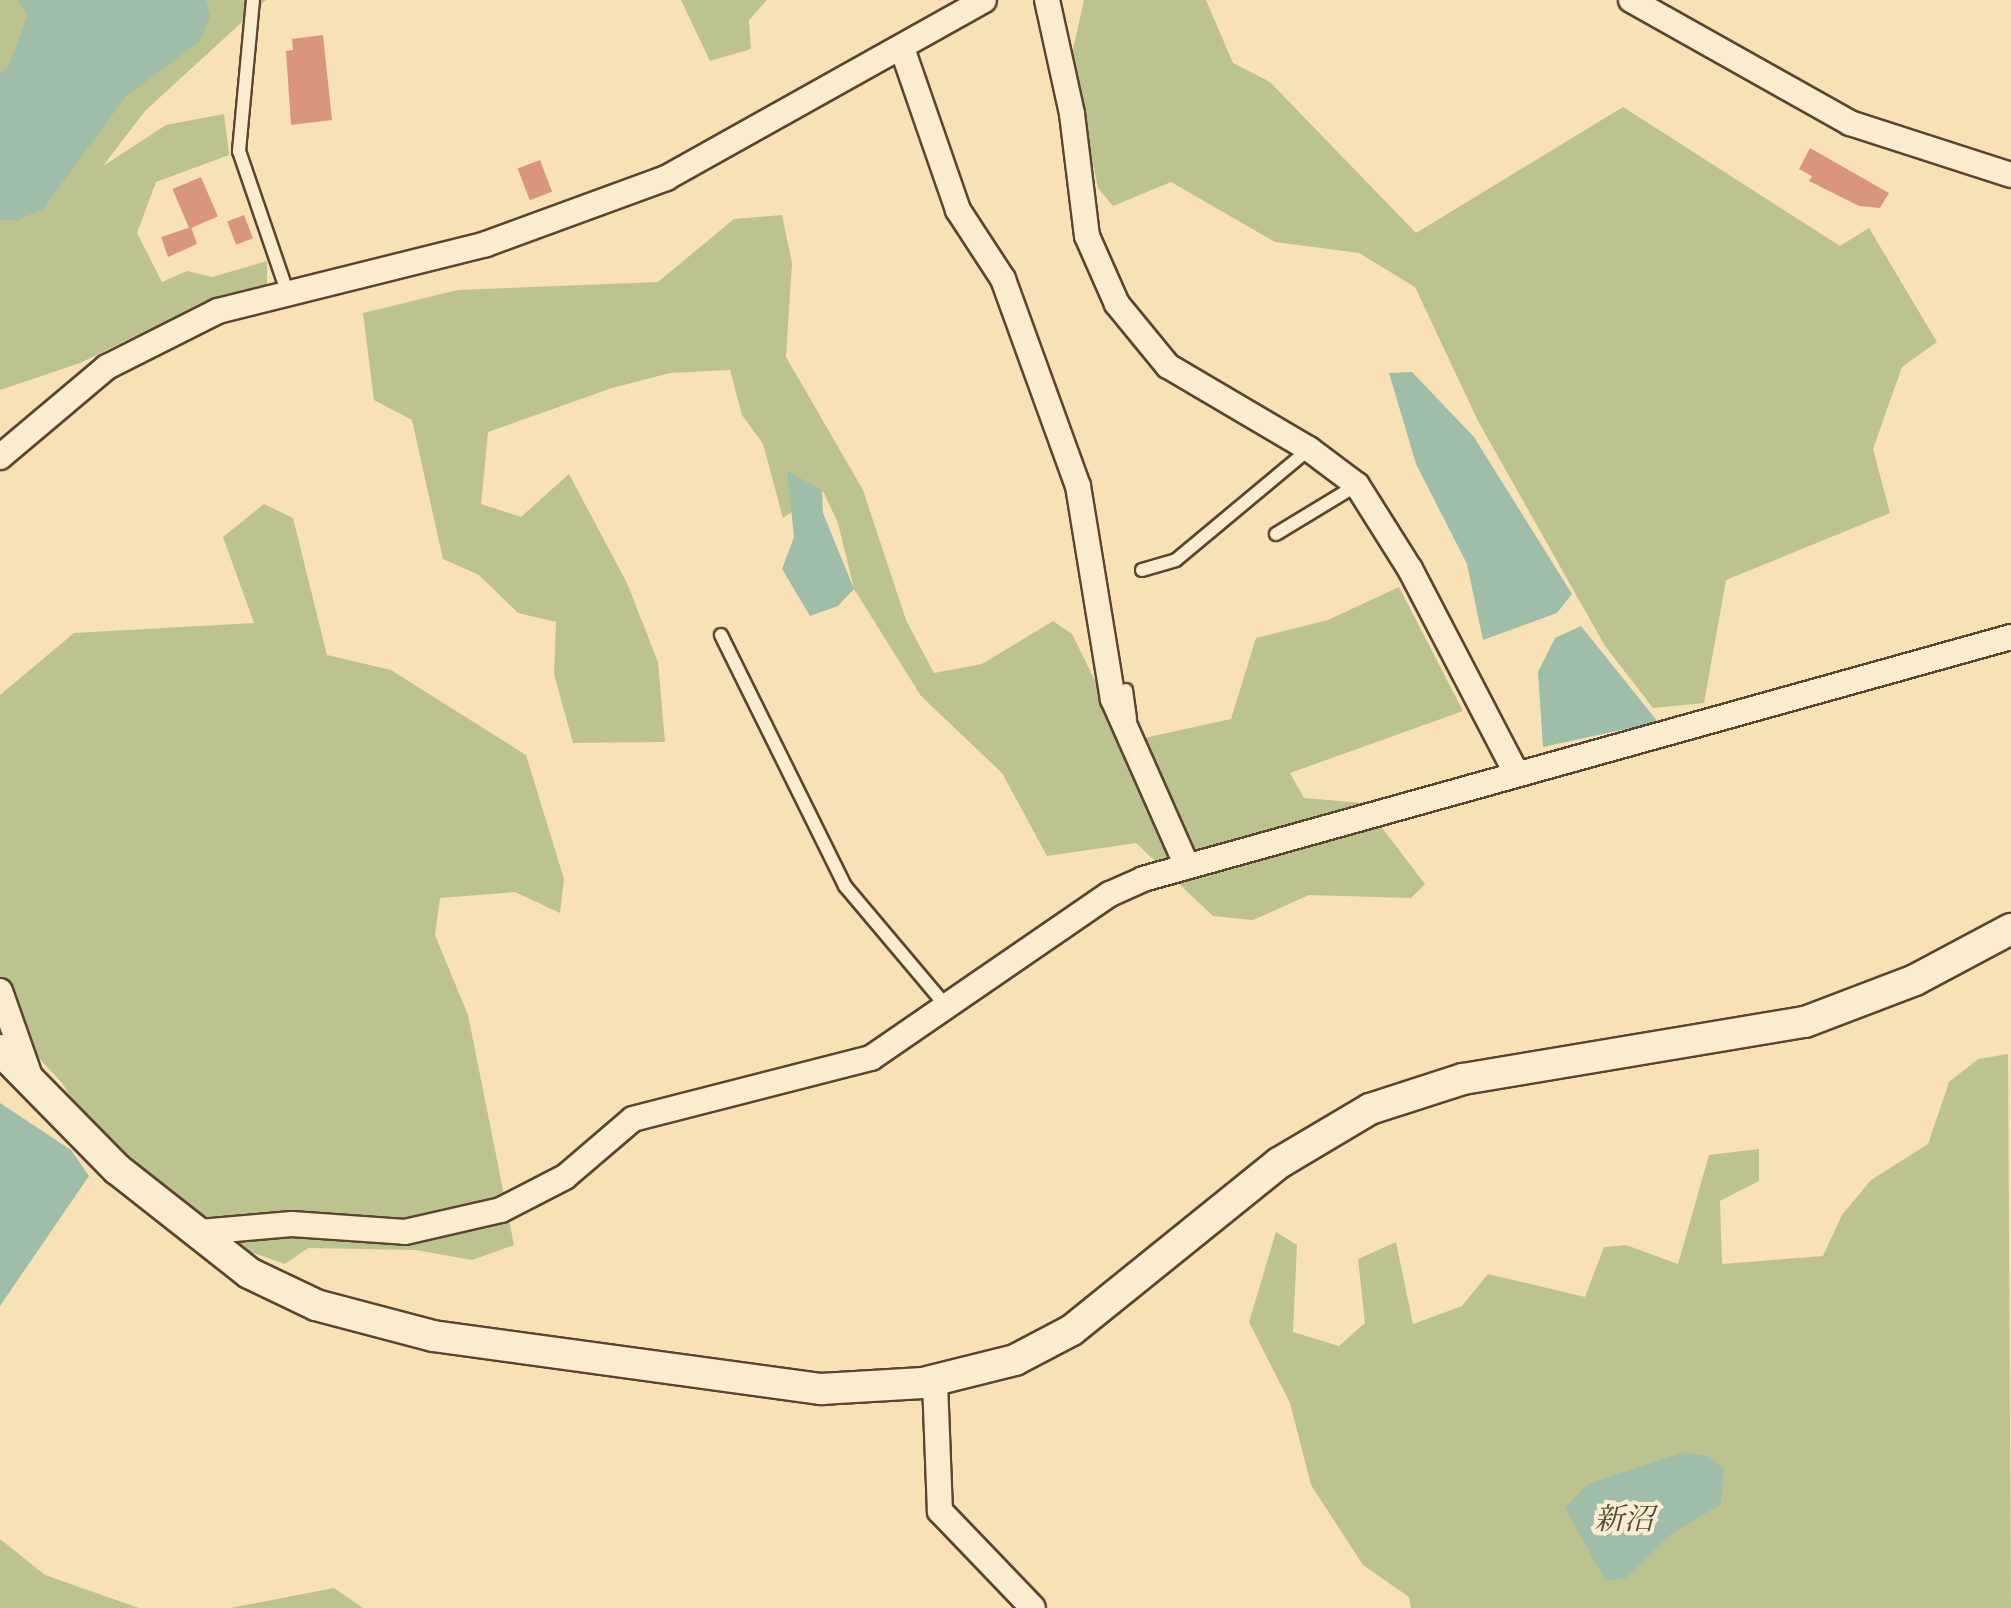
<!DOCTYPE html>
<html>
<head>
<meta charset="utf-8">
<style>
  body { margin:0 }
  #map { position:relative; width:2011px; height:1608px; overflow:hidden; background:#f9e1b6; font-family:Cardo,"Noto Serif JP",serif }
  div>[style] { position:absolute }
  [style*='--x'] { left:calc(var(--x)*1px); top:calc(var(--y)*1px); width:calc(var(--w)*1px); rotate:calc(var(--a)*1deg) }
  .green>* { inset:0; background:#bcc38f }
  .water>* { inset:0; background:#9ebeaa }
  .building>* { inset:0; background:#d9967d; transform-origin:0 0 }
  .roads { filter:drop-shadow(2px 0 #5c4430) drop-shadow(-2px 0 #5c4430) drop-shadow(0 2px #5c4430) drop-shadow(0 -2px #5c4430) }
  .service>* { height:12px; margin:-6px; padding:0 6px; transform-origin:6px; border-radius:6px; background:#fbecd0 }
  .minor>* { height:24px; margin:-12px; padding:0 12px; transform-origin:12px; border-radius:12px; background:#fbecd0 }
  .tertiary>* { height:30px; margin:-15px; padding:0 15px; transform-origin:15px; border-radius:15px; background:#fbecd0 }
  span { translate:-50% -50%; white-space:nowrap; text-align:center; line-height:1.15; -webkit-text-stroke:8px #fbecd0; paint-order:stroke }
  .water-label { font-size:30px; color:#514c3e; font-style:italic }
</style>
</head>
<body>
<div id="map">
  <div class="green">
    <i style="clip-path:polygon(0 0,266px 0,145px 111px,103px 166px,166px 125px,224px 114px,229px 155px,156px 182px,137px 233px,162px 282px,187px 271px,212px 277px,267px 261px,267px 286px,213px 298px,80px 363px,0 390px)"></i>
    <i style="clip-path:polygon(681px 0,767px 0,749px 20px,751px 49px,710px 61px)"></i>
    <i style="clip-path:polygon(1084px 0,1206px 0,1233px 63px,1270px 82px,1416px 233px,1623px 107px,1840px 246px,1869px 228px,1937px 342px,1902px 367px,1873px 449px,1890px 513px,1726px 580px,1704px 703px,1653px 708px,1605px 646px,1478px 421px,1415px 287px,1359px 253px,1275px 242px,1171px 182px,1113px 206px,1098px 188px,1071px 58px)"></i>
    <i style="clip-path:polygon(782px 215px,792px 263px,786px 357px,863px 490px,906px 620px,934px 673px,982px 664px,1053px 621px,1072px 634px,1109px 709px,1144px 738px,1231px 719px,1256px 638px,1328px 620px,1399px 587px,1463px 711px,1290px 773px,1304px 798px,1363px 803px,1425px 884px,1411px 898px,1309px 895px,1253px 920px,1213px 916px,1136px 843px,1047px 856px,1002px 773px,921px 696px,854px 589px,838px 523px,823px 491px,783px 518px,763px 444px,742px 415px,730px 370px,670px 373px,612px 388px,488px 432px,481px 504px,521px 517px,569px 474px,627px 583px,658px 662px,665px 742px,573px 743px,554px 674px,556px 622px,518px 613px,479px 575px,443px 559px,412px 420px,374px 400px,363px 313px,458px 290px,658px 282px,734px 219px)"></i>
    <i style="clip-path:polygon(264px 504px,293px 518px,327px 655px,391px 670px,526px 755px,564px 879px,560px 913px,515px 892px,440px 898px,435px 935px,468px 1015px,514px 1245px,472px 1260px,416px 1250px,308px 1248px,285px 1264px,171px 1224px,117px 1169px,62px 1083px,0 1016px,0 695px,74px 633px,254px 623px,223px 537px)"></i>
    <i style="clip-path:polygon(2008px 1054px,2011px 1608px,1411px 1608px,1409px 1597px,1363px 1565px,1311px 1485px,1290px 1403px,1249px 1322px,1276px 1232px,1297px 1245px,1293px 1332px,1339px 1346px,1365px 1323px,1358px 1259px,1396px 1242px,1413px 1324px,1462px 1306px,1488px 1274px,1585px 1297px,1604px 1247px,1626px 1245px,1678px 1264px,1709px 1155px,1759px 1149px,1759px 1181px,1720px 1201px,1722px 1264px,1823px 1256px,1842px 1215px,1871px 1180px,1928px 1144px,1949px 1082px,1978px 1059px)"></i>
    <i style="clip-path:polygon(0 1539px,45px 1575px,139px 1608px,0 1608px)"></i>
    <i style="clip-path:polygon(334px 1588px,363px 1608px,230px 1608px)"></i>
  </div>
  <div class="water">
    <i style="clip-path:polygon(18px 0,206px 0,210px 16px,200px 41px,126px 96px,43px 209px,16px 221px,0 219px,0 73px,9px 66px,27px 16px)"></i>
    <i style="clip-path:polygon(1412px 372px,1474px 437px,1572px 594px,1557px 613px,1483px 640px,1467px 564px,1416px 464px,1389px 373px)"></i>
    <i style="clip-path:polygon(787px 471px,822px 490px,823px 513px,854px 589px,838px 606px,810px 616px,782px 569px,794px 537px)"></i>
    <i style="clip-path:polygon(1581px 626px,1658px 722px,1543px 747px,1538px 672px,1555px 638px)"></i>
    <i style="clip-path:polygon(0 1103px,71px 1150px,89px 1176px,0 1306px)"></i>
    <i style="clip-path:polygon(1685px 1452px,1708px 1456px,1724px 1469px,1721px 1504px,1670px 1535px,1626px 1579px,1605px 1580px,1565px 1508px,1588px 1484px)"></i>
  </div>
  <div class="building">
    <i style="clip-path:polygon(323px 35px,332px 120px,291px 125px,286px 51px,293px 50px,292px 39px)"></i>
    <i style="clip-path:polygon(1810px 148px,1889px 193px,1880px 208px,1859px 206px,1809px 181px,1812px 176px,1799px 169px)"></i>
    <i style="left:540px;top:160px;width:34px;height:24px;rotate:69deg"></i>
    <i style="left:201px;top:177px;width:43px;height:31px;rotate:67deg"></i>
    <i style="left:244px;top:215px;width:25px;height:18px;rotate:69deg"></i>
    <i style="clip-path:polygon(191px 227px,197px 244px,168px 257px,161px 237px)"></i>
  </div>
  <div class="roads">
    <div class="service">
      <i style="--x:253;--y:0;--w:152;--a:95.3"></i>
      <i style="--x:239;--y:151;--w:151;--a:71.1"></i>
      <i style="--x:1276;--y:534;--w:95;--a:-31.2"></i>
      <i style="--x:1142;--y:570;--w:35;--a:-16"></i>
      <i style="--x:1176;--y:560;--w:173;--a:-39.8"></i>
      <i style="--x:721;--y:635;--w:280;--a:63.7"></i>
      <i style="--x:845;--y:886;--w:158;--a:49.9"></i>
      <i style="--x:1126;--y:690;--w:29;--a:82"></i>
    </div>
    <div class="minor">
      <i style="--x:1047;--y:0;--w:117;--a:77.6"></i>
      <i style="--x:1072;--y:114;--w:123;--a:83"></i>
      <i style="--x:1087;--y:236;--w:74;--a:66.2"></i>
      <i style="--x:1117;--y:304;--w:80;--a:50.6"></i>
      <i style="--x:1168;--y:366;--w:164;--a:30.5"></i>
      <i style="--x:1309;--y:449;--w:60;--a:36.9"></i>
      <i style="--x:1357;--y:485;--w:99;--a:57.8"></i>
      <i style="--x:1410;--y:569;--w:228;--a:62.5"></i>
      <i style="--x:1631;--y:0;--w:251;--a:29.3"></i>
      <i style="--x:1850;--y:123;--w:169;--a:17.9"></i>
      <i style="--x:903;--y:51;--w:168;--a:70.9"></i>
      <i style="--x:958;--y:210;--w:82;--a:56.9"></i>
      <i style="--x:1003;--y:279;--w:220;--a:70.1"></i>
      <i style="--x:1078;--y:486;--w:216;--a:80.7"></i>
      <i style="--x:1113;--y:699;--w:183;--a:66.1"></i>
      <i style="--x:0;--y:457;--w:140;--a:-40.1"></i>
      <i style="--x:107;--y:367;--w:124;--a:-26.8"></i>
      <i style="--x:218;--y:311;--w:276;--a:-14"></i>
      <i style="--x:486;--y:244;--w:192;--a:-20.1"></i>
      <i style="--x:666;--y:178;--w:364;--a:-29.2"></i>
      <i style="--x:0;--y:991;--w:93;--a:70.6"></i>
      <i style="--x:200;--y:1232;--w:92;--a:-5"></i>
      <i style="--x:292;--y:1224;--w:113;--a:4"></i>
      <i style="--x:405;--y:1232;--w:98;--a:-12.9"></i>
      <i style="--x:501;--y:1210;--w:72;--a:-27.3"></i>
      <i style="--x:565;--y:1177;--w:89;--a:-40.5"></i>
      <i style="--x:633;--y:1119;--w:246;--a:-14.4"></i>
      <i style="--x:871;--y:1058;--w:290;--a:-34.5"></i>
      <i style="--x:1110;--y:894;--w:36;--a:-24"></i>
      <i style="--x:1143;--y:879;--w:901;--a:-15.58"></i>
      <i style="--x:935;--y:1382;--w:129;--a:87.8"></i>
      <i style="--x:940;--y:1511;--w:134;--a:46.2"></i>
    </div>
    <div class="tertiary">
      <i style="--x:0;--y:1050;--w:167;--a:45.5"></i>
      <i style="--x:117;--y:1169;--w:168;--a:38.2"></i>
      <i style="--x:249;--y:1273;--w:74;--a:25.5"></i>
      <i style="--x:316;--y:1305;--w:121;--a:14.8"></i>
      <i style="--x:433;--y:1336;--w:392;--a:7.8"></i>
      <i style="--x:821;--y:1389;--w:102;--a:-3.4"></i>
      <i style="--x:923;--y:1383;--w:95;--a:-14"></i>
      <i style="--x:1015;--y:1360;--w:64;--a:-27.8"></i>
      <i style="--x:1072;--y:1330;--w:266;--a:-38.9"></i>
      <i style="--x:1279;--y:1163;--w:106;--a:-30.7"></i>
      <i style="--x:1370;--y:1109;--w:98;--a:-17.9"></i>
      <i style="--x:1463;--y:1079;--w:347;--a:-9.5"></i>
      <i style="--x:1805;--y:1022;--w:118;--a:-20.9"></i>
      <i style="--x:1915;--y:980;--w:109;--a:-28"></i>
    </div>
  </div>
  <div class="water-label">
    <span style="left:1624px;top:1520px">新沼</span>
  </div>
</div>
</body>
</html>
